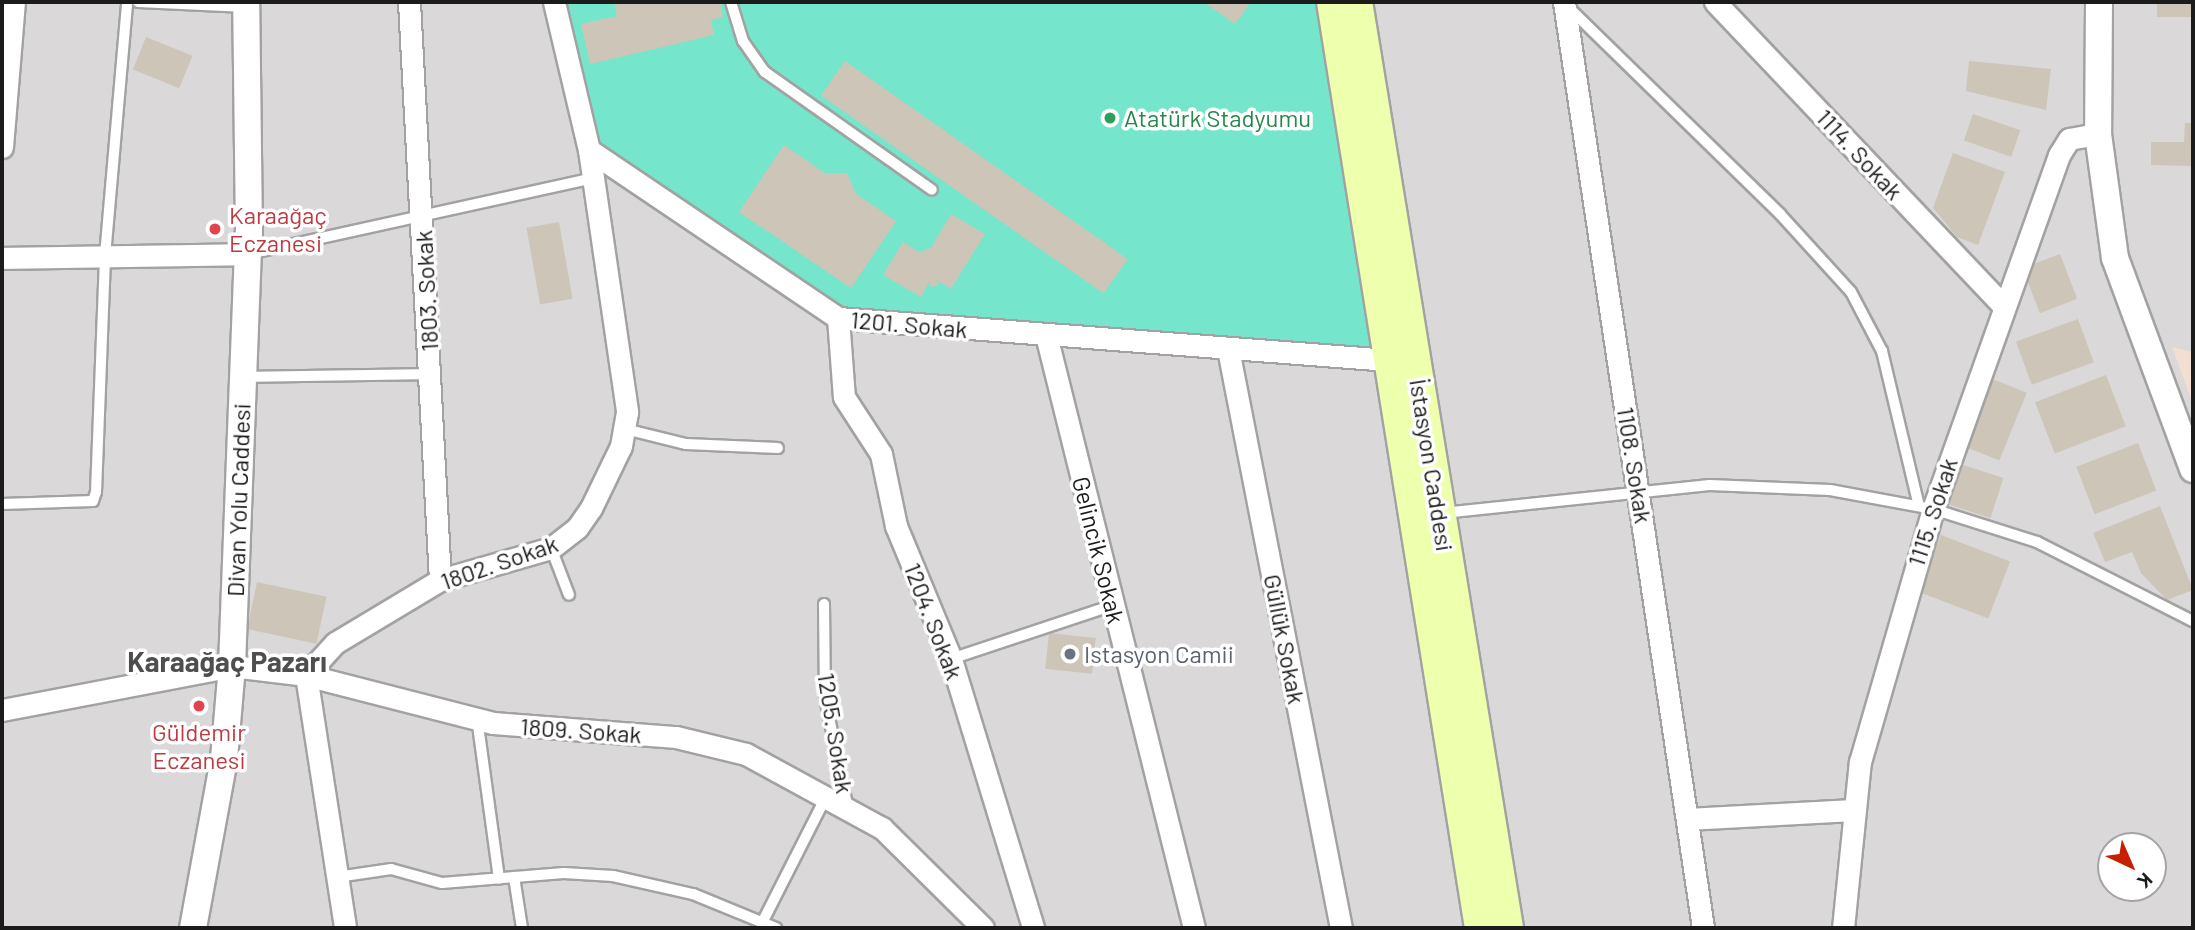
<!DOCTYPE html>
<html>
<head>
<meta charset="utf-8">
<style>
  body { margin:0 }
  #map { position:relative; width:2195px; height:930px; overflow:hidden; background:#eeece0; font-family:Barlow,sans-serif }
  div>[style] { position:absolute }
  [style*='--x'] { left:calc(var(--x)*1px); top:calc(var(--y)*1px); width:calc(var(--w)*1px); rotate:calc(var(--a)*1deg) }
  .residential>* { inset:0; background:#dad8d8 }
  .military>* { inset:0; background:#f2dfd1 }
  .pitch>* { inset:0; background:#75e5cc }
  .building>* { inset:0; background:#cec5b9; transform-origin:0 0 }
  .roads { filter:drop-shadow(2px 0 #a2a2a2) drop-shadow(-2px 0 #a2a2a2) drop-shadow(0 2px #a2a2a2) drop-shadow(0 -2px #a2a2a2) }
  .service>* { height:10px; margin:-5px; padding:0 5px; transform-origin:5px; border-radius:5px; background:#fff }
  .minor>* { height:21px; margin:-10.5px; padding:0 10.5px; transform-origin:10.5px; border-radius:10.5px; background:#fff }
  .tertiary>* { height:26px; margin:-13px; padding:0 13px; transform-origin:13px; border-radius:13px; background:#fff }
  .secondary>* { height:30px; margin:-15px; padding:0 15px; transform-origin:15px; border-radius:15px; background:#eeffad }
  .dots>* { width:19px; height:19px; translate:-50% -50%; box-sizing:border-box; border:4px solid #fff; border-radius:50% }
  span { translate:-50% -50%; white-space:nowrap; text-align:center; line-height:1.15; -webkit-text-stroke:7px #fff; paint-order:stroke }
  .leisure-label { font-size:24px; color:#27864d }
  .left { translate:0 -50%; text-align:left }
  .street-label { font-size:24px; color:#1b1b1b }
  .health-label { font-size:24px; color:#be3a42 }
  .worship-label { font-size:24px; color:#5b616d }
  .quarter-label { font-size:28px; color:#4e4e4e; font-weight:700 }
  .frame { position:absolute; inset:0; border:4px solid #1b1b1b; pointer-events:none }
  .north { position:absolute; left:2097px; top:832px; width:70px; height:70px; box-sizing:border-box; background:#fff; border:2px solid #a4a4a4; border-radius:50%; rotate:136deg; font-size:19px; font-weight:700; line-height:28px; text-align:center; color:#1b1b1b }
  .north::after { content:''; display:block; margin:auto; width:24px; height:32px; background:#c71f00; clip-path:polygon(50% 0,100% 100%,50% 72%,0 100%) }
</style>
</head>
<body>
<div id="map">
  <div class="residential">
    <i style="clip-path:polygon(evenodd,2px 2px,2193px 2px,2193px 928px,2px 928px,2px 2px,2111px 846px,2153px 846px,2153px 888px,2111px 888px,2111px 846px)"></i>
  </div>
  <div class="military">
    <i style="clip-path:polygon(2172px 347px,2193px 352px,2193px 404px)"></i>
  </div>
  <div class="pitch">
    <i style="clip-path:polygon(564px 2px,1320px 2px,1376px 348px,840px 310px,595px 148px)"></i>
  </div>
  <div class="building">
    <i style="clip-path:polygon(614px 2px,720px 2px,723px 17px,711px 20px,714px 35px,590px 64px,581px 24px,617px 16px)"></i>
    <i style="clip-path:polygon(1204px 2px,1251px 2px,1235px 24px)"></i>
    <i style="left:2157px;top:2px;width:36px;height:15px"></i>
    <i style="left:146px;top:37px;width:50px;height:35px;rotate:22deg"></i>
    <i style="left:845px;top:61px;width:345px;height:42px;rotate:35deg"></i>
    <i style="clip-path:polygon(1969px 61px,2051px 69px,2046px 110px,1966px 91px)"></i>
    <i style="left:1973px;top:114px;width:50px;height:28px;rotate:19deg"></i>
    <i style="clip-path:polygon(2185px 123px,2193px 123px,2193px 166px,2151px 165px,2151px 142px,2184px 142px)"></i>
    <i style="clip-path:polygon(784px 145px,825px 173px,847px 173px,856px 194px,896px 221px,851px 288px,739px 212px)"></i>
    <i style="clip-path:polygon(1953px 153px,2005px 172px,1978px 245px,1957px 237px,1933px 208px)"></i>
    <i style="clip-path:polygon(951px 214px,985px 234px,951px 289px,937px 280px,939px 285px,931px 287px,929px 282px,921px 297px,883px 275px,903px 242px,919px 252px,931px 248px)"></i>
    <i style="left:559px;top:222px;width:78px;height:33px;rotate:80deg"></i>
    <i style="left:2060px;top:254px;width:48px;height:40px;rotate:69deg"></i>
    <i style="left:2078px;top:319px;width:46px;height:66px;rotate:70deg"></i>
    <i style="left:2106px;top:375px;width:55px;height:76px;rotate:69deg"></i>
    <i style="left:1985px;top:376px;width:45px;height:73px;rotate:22deg"></i>
    <i style="left:2138px;top:443px;width:51px;height:66px;rotate:69deg"></i>
    <i style="left:1954px;top:462px;width:52px;height:42px;rotate:18deg"></i>
    <i style="clip-path:polygon(2160px 506px,2193px 590px,2167px 600px,2141px 573px,2132px 552px,2105px 562px,2093px 533px)"></i>
    <i style="left:1941px;top:535px;width:74px;height:61px;rotate:21deg"></i>
    <i style="left:257px;top:582px;width:71px;height:48px;rotate:12deg"></i>
    <i style="left:1049px;top:633px;width:47px;height:36px;rotate:6deg"></i>
  </div>
  <div class="roads">
    <div class="service">
      <i style="--x:138;--y:2;--w:108;--a:2.7"></i>
      <i style="--x:731;--y:2;--w:41;--a:72.9"></i>
      <i style="--x:743;--y:41;--w:38;--a:55"></i>
      <i style="--x:765;--y:72;--w:204;--a:35.2"></i>
      <i style="--x:1566;--y:5;--w:299;--a:44.3"></i>
      <i style="--x:1780;--y:214;--w:105;--a:47.7"></i>
      <i style="--x:1851;--y:292;--w:67;--a:62.3"></i>
      <i style="--x:1882;--y:351;--w:159;--a:76.6"></i>
      <i style="--x:248;--y:254;--w:353;--a:-12.4"></i>
      <i style="--x:243;--y:377;--w:187;--a:-0.9"></i>
      <i style="--x:625;--y:429;--w:63;--a:13.8"></i>
      <i style="--x:686;--y:444;--w:92;--a:2.5"></i>
      <i style="--x:2;--y:504;--w:91;--a:-1.9"></i>
      <i style="--x:93;--y:501;--w:9;--a:-72"></i>
      <i style="--x:96;--y:492;--w:236;--a:-87.8"></i>
      <i style="--x:105;--y:256;--w:255;--a:-85"></i>
      <i style="--x:1443;--y:513;--w:268;--a:-6"></i>
      <i style="--x:1710;--y:485;--w:120;--a:2.4"></i>
      <i style="--x:1830;--y:490;--w:105;--a:10.5"></i>
      <i style="--x:1933;--y:509;--w:109;--a:17.6"></i>
      <i style="--x:2037;--y:542;--w:175;--a:26.9"></i>
      <i style="--x:551;--y:548;--w:50;--a:69"></i>
      <i style="--x:824;--y:604;--w:94;--a:89.4"></i>
      <i style="--x:825;--y:698;--w:108;--a:78.3"></i>
      <i style="--x:951;--y:659;--w:171;--a:-18.4"></i>
      <i style="--x:477;--y:718;--w:162;--a:82.2"></i>
      <i style="--x:337;--y:877;--w:55;--a:-8.4"></i>
      <i style="--x:391;--y:869;--w:53;--a:15.4"></i>
      <i style="--x:442;--y:883;--w:122;--a:-4.7"></i>
      <i style="--x:564;--y:873;--w:49;--a:3.5"></i>
      <i style="--x:613;--y:876;--w:82;--a:12.7"></i>
      <i style="--x:693;--y:894;--w:90;--a:22.3"></i>
      <i style="--x:514;--y:877;--w:52;--a:81.1"></i>
      <i style="--x:763;--y:921;--w:141;--a:-63.1"></i>
    </div>
    <div class="minor">
      <i style="--x:409;--y:2;--w:579;--a:86.93"></i>
      <i style="--x:554;--y:2;--w:152;--a:76.7"></i>
      <i style="--x:589;--y:150;--w:300;--a:34"></i>
      <i style="--x:838;--y:318;--w:553;--a:4.36"></i>
      <i style="--x:1564;--y:2;--w:936;--a:81.46"></i>
      <i style="--x:1715;--y:2;--w:420;--a:46.5"></i>
      <i style="--x:2;--y:147;--w:145;--a:-85.3"></i>
      <i style="--x:589;--y:150;--w:265;--a:81.7"></i>
      <i style="--x:627;--y:412;--w:35;--a:100"></i>
      <i style="--x:621;--y:446;--w:69;--a:115.8"></i>
      <i style="--x:591;--y:508;--w:24;--a:125"></i>
      <i style="--x:577;--y:528;--w:33;--a:142"></i>
      <i style="--x:551;--y:548;--w:116;--a:163.9"></i>
      <i style="--x:440;--y:580;--w:122;--a:149"></i>
      <i style="--x:335;--y:643;--w:43;--a:132.2"></i>
      <i style="--x:306;--y:675;--w:193;--a:14.4"></i>
      <i style="--x:493;--y:723;--w:184;--a:4.4"></i>
      <i style="--x:676;--y:737;--w:72;--a:13.7"></i>
      <i style="--x:746;--y:754;--w:155;--a:28.6"></i>
      <i style="--x:882;--y:828;--w:142;--a:44.7"></i>
      <i style="--x:2;--y:258;--w:246;--a:-0.9"></i>
      <i style="--x:838;--y:318;--w:79;--a:85.7"></i>
      <i style="--x:844;--y:397;--w:68;--a:57"></i>
      <i style="--x:881;--y:454;--w:74;--a:78.2"></i>
      <i style="--x:896;--y:526;--w:144;--a:67.5"></i>
      <i style="--x:951;--y:659;--w:281;--a:73"></i>
      <i style="--x:1046;--y:335;--w:611;--a:75.99"></i>
      <i style="--x:1228;--y:349;--w:590;--a:78.96"></i>
      <i style="--x:2;--y:710;--w:234;--a:-10.8"></i>
      <i style="--x:232;--y:666;--w:75;--a:6.9"></i>
      <i style="--x:306;--y:675;--w:256;--a:81.2"></i>
      <i style="--x:1688;--y:819;--w:164;--a:-3.1"></i>
      <i style="--x:1843;--y:928;--w:167;--a:-84.2"></i>
      <i style="--x:1860;--y:762;--w:263;--a:-73.9"></i>
      <i style="--x:1933;--y:509;--w:376;--a:-70.4"></i>
      <i style="--x:2059;--y:155;--w:19;--a:-58"></i>
      <i style="--x:2069;--y:139;--w:29;--a:-10"></i>
    </div>
    <div class="tertiary">
      <i style="--x:2099;--y:2;--w:132;--a:90.4"></i>
      <i style="--x:2098;--y:134;--w:125;--a:82.2"></i>
      <i style="--x:2115;--y:258;--w:225;--a:69.7"></i>
      <i style="--x:193;--y:928;--w:172;--a:-79.6"></i>
      <i style="--x:224;--y:759;--w:93;--a:-85.1"></i>
      <i style="--x:232;--y:666;--w:433;--a:-87.8"></i>
      <i style="--x:249;--y:233;--w:231;--a:-90.7"></i>
    </div>
    <div class="secondary">
      <i style="--x:1332;--y:2;--w:938;--a:80.92"></i>
      <i style="--x:1357;--y:2;--w:938;--a:80.74"></i>
    </div>
  </div>
  <div class="dots">
    <i style="left:1110px;top:118px;background:#2e9e5b"></i>
    <i style="left:215px;top:229px;background:#e0444e"></i>
    <i style="left:1070px;top:654px;background:#6b7280"></i>
    <i style="left:199px;top:706px;background:#e0444e"></i>
  </div>
  <div class="leisure-label">
    <span class="left" style="left:1124px;top:118px">Atatürk Stadyumu</span>
  </div>
  <div class="street-label">
    <span style="left:1860px;top:154px;rotate:47deg">1114. Sokak</span>
    <span style="left:426px;top:291px;rotate:-93deg">1803. Sokak</span>
    <span style="left:909px;top:324px;rotate:5deg">1201. Sokak</span>
    <span style="left:1432px;top:465px;rotate:81deg">İstasyon Caddesi</span>
    <span style="left:1635px;top:465px;rotate:81deg">1108. Sokak</span>
    <span style="left:238px;top:500px;rotate:-88deg">Divan Yolu Caddesi</span>
    <span style="left:1932px;top:512px;rotate:-72deg">1115. Sokak</span>
    <span style="left:1099px;top:550px;rotate:76deg">Gelincik Sokak</span>
    <span style="left:499px;top:562px;rotate:-19deg">1802. Sokak</span>
    <span style="left:934px;top:621px;rotate:69deg">1204. Sokak</span>
    <span style="left:1285px;top:639px;rotate:79deg">Güllük Sokak</span>
    <span style="left:581px;top:730px;rotate:4deg">1809. Sokak</span>
    <span style="left:836px;top:733px;rotate:81deg">1205. Sokak</span>
  </div>
  <div class="health-label">
    <span class="left" style="left:229px;top:229px">Karaağaç<br>Eczanesi</span>
    <span style="left:199px;top:746px">Güldemir<br>Eczanesi</span>
  </div>
  <div class="worship-label">
    <span class="left" style="left:1084px;top:654px">Istasyon Camii</span>
  </div>
  <div class="quarter-label">
    <span style="left:227px;top:661px">Karaağaç Pazarı</span>
  </div>
  <div class="frame"></div>
  <div class="north">K</div>
</div>
</body>
</html>
